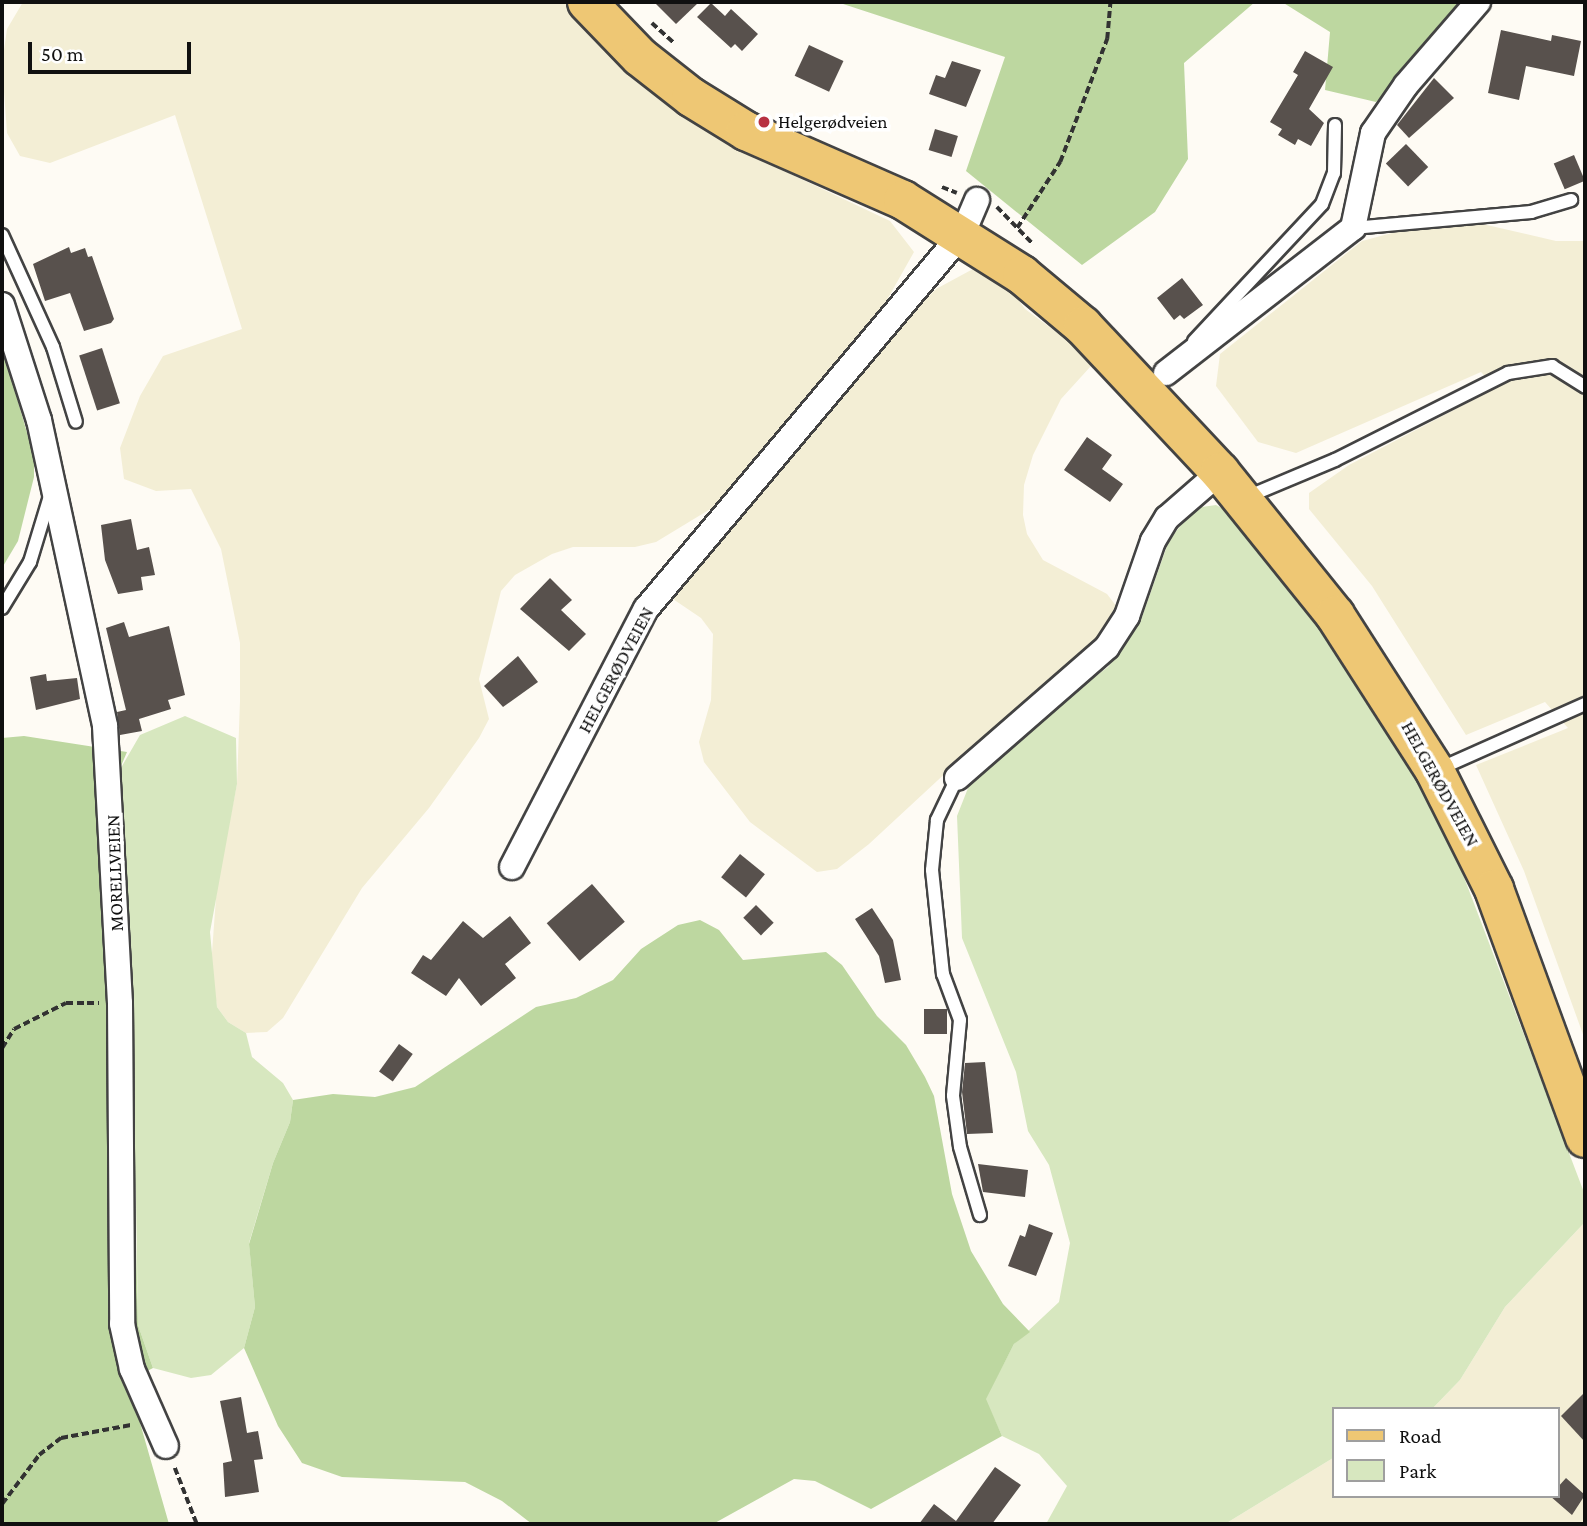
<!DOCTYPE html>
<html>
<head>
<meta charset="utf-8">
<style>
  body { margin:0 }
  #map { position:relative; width:1587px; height:1526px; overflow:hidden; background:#fefbf4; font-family:"Crimson Pro",serif }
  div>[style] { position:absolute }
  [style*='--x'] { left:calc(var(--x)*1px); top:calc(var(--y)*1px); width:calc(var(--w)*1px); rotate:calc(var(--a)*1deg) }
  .farmland>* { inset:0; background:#f3eed5 }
  .green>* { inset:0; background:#d7e7bf }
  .forest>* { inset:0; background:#bdd7a0 }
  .building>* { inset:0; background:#58514d; transform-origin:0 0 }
  .path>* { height:3.5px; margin-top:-1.75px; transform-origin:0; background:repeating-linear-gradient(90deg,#323232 0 7px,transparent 0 10.5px) }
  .roads { filter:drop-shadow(2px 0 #434343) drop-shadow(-2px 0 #434343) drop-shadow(0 2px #434343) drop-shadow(0 -2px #434343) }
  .service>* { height:12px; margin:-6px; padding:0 6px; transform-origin:6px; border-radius:6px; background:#fff }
  .minor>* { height:24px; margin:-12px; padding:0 12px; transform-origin:12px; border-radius:12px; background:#fff }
  .primary>* { height:38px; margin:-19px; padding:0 19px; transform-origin:19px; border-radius:19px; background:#eec774 }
  .dots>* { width:19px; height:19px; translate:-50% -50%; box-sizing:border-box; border:4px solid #fff; border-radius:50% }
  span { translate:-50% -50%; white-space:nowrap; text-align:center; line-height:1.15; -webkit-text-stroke:7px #fff; paint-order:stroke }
  .poi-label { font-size:19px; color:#101010 }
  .left { translate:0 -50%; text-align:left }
  .street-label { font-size:19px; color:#101010 }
  .frame { position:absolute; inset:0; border:4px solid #101010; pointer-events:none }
  .legend { position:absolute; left:1332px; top:1407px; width:228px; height:91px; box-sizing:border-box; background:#fff; border:2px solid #9f9f9f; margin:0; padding:9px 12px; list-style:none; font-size:21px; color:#101010 }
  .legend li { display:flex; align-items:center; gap:14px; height:35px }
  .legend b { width:35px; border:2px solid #9f9f9f }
  .scale { position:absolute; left:28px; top:42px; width:163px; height:32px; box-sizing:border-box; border:4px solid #101010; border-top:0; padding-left:9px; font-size:21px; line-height:24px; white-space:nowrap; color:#101010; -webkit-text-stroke:5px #fff; paint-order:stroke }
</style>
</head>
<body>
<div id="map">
  <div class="farmland">
    <i style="clip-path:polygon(23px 2px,574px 2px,695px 120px,731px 146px,890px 221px,914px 252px,883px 307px,712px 508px,656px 542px,635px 547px,573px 547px,552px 554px,515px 575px,501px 591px,479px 679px,489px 719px,479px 738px,429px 808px,362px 888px,283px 1018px,267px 1032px,246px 1033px,228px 1022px,217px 1007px,211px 966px,217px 884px,237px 784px,240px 701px,240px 643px,221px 549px,191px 489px,156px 491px,124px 479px,120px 448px,140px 396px,163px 356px,242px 329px,175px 115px,50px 163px,20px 156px,7px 133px,2px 64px,7px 29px)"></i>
    <i style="clip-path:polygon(1452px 217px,1556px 241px,1585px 241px,1585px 1040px,1524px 871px,1476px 765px,1568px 728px,1545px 702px,1466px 735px,1372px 586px,1309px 509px,1309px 493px,1349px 465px,1496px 388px,1481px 372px,1296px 453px,1258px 442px,1216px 386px,1220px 354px,1362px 241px)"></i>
    <i style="clip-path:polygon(973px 269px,994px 271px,1002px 277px,1025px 309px,1089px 356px,1091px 366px,1061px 399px,1033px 455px,1024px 485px,1023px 515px,1027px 534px,1043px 560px,1107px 594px,1120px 611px,1118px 621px,1053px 685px,978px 743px,869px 844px,837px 869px,817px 872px,750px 822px,704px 762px,699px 742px,711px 700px,713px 634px,701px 618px,670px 597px,892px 333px,936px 289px)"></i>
    <i style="clip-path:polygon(1585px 1222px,1585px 1524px,1225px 1524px,1333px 1458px,1333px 1496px,1557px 1496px,1557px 1409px,1432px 1409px,1460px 1380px,1505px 1307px)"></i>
  </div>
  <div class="green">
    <i style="clip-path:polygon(1216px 505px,1233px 514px,1279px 560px,1404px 757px,1454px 851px,1585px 1195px,1585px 1222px,1505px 1307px,1460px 1380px,1432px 1409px,1333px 1409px,1333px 1458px,1225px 1524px,1046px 1524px,1067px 1486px,1039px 1454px,1002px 1436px,985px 1399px,1014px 1344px,1059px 1302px,1070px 1243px,1049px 1165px,1028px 1131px,1016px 1072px,962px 938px,957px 816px,972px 778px,1033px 722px,1108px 667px,1142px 617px,1169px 540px,1195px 508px)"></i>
    <i style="clip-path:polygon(185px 716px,236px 738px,237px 784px,210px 932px,217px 1007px,228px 1022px,246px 1033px,252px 1057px,283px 1083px,293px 1100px,290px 1122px,273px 1163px,249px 1243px,255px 1307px,244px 1348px,211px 1375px,191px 1378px,153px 1368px,138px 1325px,136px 1197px,122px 1008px,118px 773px,140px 735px)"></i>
  </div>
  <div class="forest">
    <i style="clip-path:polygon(837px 2px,1255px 2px,1184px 63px,1188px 159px,1155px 212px,1082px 265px,966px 171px,1005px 57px)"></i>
    <i style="clip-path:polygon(1282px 2px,1473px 2px,1376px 102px,1325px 90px,1330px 32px)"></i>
    <i style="clip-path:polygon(2px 346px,34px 457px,34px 477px,18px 541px,2px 568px)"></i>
    <i style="clip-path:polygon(24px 736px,127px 752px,118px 773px,122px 1008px,133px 1114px,138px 1325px,153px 1368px,128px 1381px,169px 1524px,2px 1524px,2px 738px)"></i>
    <i style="clip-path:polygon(700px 920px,719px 930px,743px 960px,826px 952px,842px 965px,877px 1016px,906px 1045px,925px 1077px,934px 1096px,952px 1194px,971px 1251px,1003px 1304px,1030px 1332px,1014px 1344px,986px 1399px,1002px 1436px,871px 1509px,815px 1481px,794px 1479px,713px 1524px,532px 1524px,502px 1501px,465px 1482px,342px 1477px,302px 1463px,278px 1426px,244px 1348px,255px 1307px,249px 1244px,273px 1163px,290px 1122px,293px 1100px,333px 1094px,375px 1097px,415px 1087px,536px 1007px,576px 998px,613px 980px,641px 949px,678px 925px)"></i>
  </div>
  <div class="building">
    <i style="clip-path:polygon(654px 2px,699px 2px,676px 24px)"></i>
    <i style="clip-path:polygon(711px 3px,725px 16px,731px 9px,758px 34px,742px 51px,735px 44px,731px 48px,697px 17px)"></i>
    <i style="clip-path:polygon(1501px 30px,1551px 41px,1552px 35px,1581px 41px,1574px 76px,1526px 66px,1519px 100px,1488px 93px)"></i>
    <i style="left:809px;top:45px;width:38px;height:34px;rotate:25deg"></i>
    <i style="clip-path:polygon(1305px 51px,1333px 67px,1309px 109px,1324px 123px,1311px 146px,1298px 139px,1295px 145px,1278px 135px,1282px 129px,1270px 122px,1298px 75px,1293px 72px)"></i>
    <i style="clip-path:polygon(952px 61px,981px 70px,966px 107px,929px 94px,936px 75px,945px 78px)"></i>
    <i style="clip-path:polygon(1434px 78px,1454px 98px,1409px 138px,1397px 125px)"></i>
    <i style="left:935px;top:129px;width:24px;height:22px;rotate:17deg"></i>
    <i style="left:1406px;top:144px;width:32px;height:28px;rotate:46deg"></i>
    <i style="left:1574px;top:155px;width:28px;height:22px;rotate:67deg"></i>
    <i style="clip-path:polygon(69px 247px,71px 253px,85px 248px,88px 257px,92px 256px,114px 319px,111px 323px,84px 331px,70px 293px,45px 301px,33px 264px)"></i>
    <i style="clip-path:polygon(1182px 278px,1203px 305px,1184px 319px,1180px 315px,1174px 320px,1157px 298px)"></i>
    <i style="left:102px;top:348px;width:58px;height:24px;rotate:72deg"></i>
    <i style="clip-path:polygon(1087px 437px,1112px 455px,1102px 469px,1123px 484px,1110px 502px,1064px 470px)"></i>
    <i style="clip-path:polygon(131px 519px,137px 550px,149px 547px,155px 575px,141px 577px,143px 590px,118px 594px,105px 560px,101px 525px)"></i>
    <i style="clip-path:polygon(550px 578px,572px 600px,561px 610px,586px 634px,569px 651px,520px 609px)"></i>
    <i style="clip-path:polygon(124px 622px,129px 637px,169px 626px,185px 695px,168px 700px,171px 709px,139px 719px,142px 731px,120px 735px,117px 712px,126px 710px,106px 628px)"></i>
    <i style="clip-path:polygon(518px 656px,538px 682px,503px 707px,484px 686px)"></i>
    <i style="clip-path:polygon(46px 674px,47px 681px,77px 678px,80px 699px,36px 710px,30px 677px)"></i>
    <i style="left:740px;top:854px;width:32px;height:30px;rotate:39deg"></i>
    <i style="left:592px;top:884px;width:50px;height:60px;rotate:49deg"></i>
    <i style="left:756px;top:905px;width:25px;height:18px;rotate:45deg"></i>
    <i style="clip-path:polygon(872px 908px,893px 940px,901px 980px,885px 983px,879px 956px,855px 919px)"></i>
    <i style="clip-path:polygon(510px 916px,531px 943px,505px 964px,516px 978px,481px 1006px,459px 978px,446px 996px,411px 973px,423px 955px,431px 960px,463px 921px,483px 938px)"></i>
    <i style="left:924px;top:1009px;width:23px;height:25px"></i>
    <i style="left:399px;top:1044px;width:17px;height:34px;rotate:36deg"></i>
    <i style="clip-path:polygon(985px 1062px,993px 1133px,967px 1134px,962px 1092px,965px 1063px)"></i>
    <i style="clip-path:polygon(978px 1164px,1028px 1170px,1025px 1197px,983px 1192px)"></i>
    <i style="clip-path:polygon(1029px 1224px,1053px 1233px,1036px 1276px,1008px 1266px,1020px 1235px,1025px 1237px)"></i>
    <i style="clip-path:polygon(1585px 1392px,1585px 1442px,1561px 1416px)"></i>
    <i style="clip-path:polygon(241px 1397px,247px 1433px,258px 1431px,263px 1459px,254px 1460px,259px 1492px,225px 1497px,223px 1463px,232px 1461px,220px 1401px)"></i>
    <i style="clip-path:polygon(995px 1467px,1021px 1485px,992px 1524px,919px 1524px,934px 1504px,956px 1521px)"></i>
    <i style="clip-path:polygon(1566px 1478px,1585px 1495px,1572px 1515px,1550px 1496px,1557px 1496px,1557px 1488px)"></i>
  </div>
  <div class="path">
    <i style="--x:652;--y:23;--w:31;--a:42"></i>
    <i style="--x:942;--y:187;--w:16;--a:22"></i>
    <i style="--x:997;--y:207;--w:52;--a:45.8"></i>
    <i style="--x:1017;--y:228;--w:79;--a:-56.9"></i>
    <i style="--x:1060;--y:162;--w:132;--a:-69.1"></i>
    <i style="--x:1107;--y:39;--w:37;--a:-85"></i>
    <i style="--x:2;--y:1048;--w:22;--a:-58"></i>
    <i style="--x:14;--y:1029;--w:58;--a:-26.6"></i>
    <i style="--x:66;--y:1003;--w:33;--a:0"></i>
    <i style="--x:175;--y:1468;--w:60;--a:68.6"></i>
    <i style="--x:2;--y:1504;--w:61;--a:-52.9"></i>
    <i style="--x:39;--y:1455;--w:28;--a:-38"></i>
    <i style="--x:61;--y:1438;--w:71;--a:-10.5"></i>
  </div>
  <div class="roads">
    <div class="service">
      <i style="--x:1353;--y:228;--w:179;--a:-5.1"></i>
      <i style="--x:1531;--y:212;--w:42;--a:-16.7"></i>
      <i style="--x:2;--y:235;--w:123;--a:65.5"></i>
      <i style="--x:53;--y:347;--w:78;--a:73"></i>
      <i style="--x:1194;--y:341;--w:187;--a:-46.9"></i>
      <i style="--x:1322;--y:204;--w:33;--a:-69"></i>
      <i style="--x:1334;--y:173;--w:48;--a:-88.8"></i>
      <i style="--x:1247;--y:497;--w:95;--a:-22.8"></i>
      <i style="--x:1335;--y:460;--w:194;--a:-26.7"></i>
      <i style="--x:1508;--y:373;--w:45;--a:-9"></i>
      <i style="--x:1552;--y:366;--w:39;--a:32"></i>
      <i style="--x:2;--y:608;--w:54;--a:-58.7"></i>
      <i style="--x:30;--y:562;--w:69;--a:-73.1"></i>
      <i style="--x:1439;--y:769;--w:160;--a:-24"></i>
      <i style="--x:957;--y:778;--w:47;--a:115.5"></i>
      <i style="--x:937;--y:820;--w:50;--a:95.7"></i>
      <i style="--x:932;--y:870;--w:105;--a:84"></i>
      <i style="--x:943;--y:974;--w:49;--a:69.7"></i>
      <i style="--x:960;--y:1020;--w:76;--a:95.3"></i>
      <i style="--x:953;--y:1096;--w:51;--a:82.2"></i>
      <i style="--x:960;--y:1147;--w:71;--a:73.6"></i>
    </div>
    <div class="minor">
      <i style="--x:2;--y:305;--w:121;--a:72.2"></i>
      <i style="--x:39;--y:420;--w:313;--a:77.8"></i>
      <i style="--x:105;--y:726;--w:277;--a:86.9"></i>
      <i style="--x:120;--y:1003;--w:321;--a:89.6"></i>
      <i style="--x:122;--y:1324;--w:46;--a:77.5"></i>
      <i style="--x:132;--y:1369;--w:84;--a:66.2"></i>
      <i style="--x:1166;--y:373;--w:237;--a:-37.8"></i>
      <i style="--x:1353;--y:228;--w:97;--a:-78.1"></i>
      <i style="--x:1373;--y:133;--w:58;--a:-55.5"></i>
      <i style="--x:1406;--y:85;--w:110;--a:-49.1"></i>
      <i style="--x:957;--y:778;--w:199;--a:-41.1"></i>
      <i style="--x:1107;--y:647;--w:37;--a:-57"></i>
      <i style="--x:1127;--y:616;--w:79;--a:-70.9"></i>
      <i style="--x:1153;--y:541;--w:27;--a:-59"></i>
      <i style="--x:1167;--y:518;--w:70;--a:-41"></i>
      <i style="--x:512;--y:867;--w:291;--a:-62.6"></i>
      <i style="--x:646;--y:609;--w:492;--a:-49.9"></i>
      <i style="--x:963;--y:233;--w:36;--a:-67"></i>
    </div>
    <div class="primary">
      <i style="--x:587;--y:2;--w:76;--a:46.1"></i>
      <i style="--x:640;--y:57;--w:65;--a:38.1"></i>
      <i style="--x:691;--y:97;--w:65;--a:31.7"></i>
      <i style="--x:746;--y:131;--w:171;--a:23.7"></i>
      <i style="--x:903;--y:200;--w:141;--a:32.2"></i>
      <i style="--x:1022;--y:275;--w:80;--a:39.9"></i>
      <i style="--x:1083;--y:326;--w:200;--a:46.8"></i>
      <i style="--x:1220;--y:472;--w:184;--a:51.2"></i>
      <i style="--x:1335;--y:615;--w:185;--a:57.3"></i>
      <i style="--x:1435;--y:771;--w:132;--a:63.4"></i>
      <i style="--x:1494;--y:889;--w:265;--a:69.9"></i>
    </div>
  </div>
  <div class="dots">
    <i style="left:764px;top:122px;background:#b73142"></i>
  </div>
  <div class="poi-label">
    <span class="left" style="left:778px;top:122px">Helgerødveien</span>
  </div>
  <div class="street-label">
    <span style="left:616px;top:670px;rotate:-62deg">HELGERØDVEIEN</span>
    <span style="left:1440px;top:784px;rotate:61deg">HELGERØDVEIEN</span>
    <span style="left:115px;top:873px;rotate:-92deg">MORELLVEIEN</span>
  </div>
  <div class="frame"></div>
  <ul class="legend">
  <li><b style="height:9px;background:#eec774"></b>Road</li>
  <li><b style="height:19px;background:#d7e7bf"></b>Park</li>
  </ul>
  <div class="scale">50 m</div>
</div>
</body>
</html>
